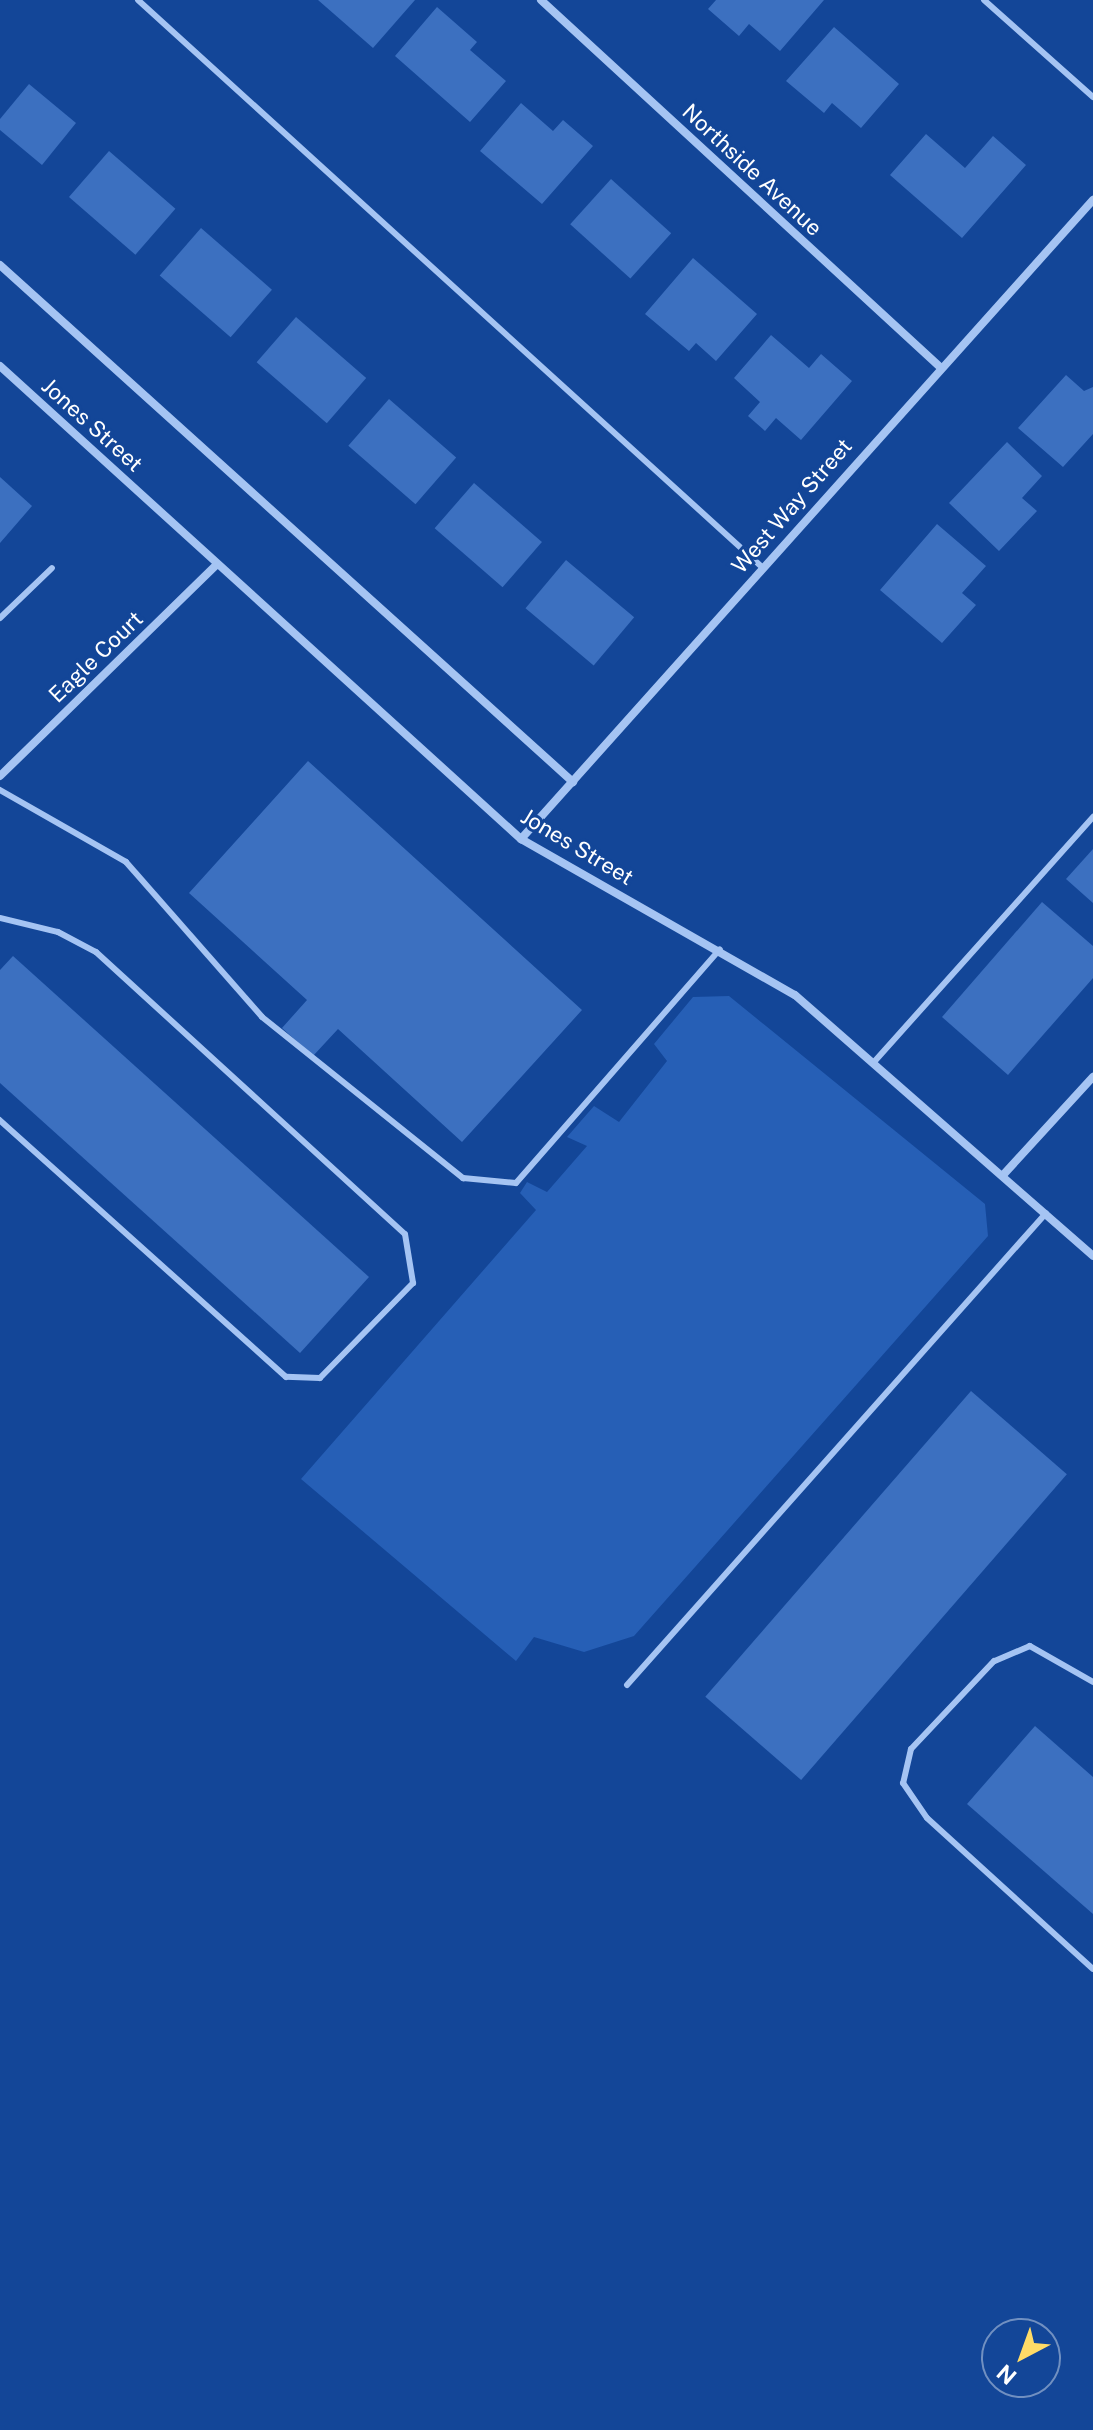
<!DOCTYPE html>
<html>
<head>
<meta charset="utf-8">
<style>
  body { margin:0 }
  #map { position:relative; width:1093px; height:2430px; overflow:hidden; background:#134698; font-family:"Public Sans",sans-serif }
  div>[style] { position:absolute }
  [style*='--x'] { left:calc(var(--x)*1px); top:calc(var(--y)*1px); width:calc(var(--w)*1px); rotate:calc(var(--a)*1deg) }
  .green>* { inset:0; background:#265fb6 }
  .building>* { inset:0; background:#3c70c0; transform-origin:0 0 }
  .lane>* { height:6px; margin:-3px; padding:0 3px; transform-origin:3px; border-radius:3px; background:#a5c4f3 }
  .street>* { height:8px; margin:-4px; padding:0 4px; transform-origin:4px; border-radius:4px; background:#a5c4f3 }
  span { translate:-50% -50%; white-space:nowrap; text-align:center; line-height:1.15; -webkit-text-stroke:6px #134698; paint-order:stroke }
  .street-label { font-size:22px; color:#fff }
  .north { position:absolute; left:981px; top:2318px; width:80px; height:80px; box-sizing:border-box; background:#134698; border:2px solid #7190c1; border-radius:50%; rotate:221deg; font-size:22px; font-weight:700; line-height:32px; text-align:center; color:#fff }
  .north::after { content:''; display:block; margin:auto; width:28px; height:36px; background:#ffdb67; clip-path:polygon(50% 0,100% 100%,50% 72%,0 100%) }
</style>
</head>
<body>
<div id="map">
  <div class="green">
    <i style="clip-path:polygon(729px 996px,985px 1204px,988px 1236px,634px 1636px,584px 1652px,534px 1637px,516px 1661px,301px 1479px,536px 1210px,520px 1193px,527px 1182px,547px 1192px,587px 1146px,567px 1137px,594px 1106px,619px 1122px,667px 1061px,654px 1044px,693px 997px)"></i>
  </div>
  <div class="building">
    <i style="clip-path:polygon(318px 0,415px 0,373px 48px)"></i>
    <i style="clip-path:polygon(716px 0,824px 0,780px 51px,749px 24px,739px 36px,708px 9px)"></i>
    <i style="clip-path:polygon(437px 7px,477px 42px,470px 50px,506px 81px,470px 122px,395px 56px)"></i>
    <i style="clip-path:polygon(834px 27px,899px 84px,861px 128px,832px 103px,824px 113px,786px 81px)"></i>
    <i style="clip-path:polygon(29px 84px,76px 123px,42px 165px,0 130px,0 119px)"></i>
    <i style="clip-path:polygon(521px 103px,553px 131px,563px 120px,593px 146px,542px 204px,480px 151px)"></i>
    <i style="clip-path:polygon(926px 134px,965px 168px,993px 136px,1026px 165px,962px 238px,890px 175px)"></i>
    <i style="left:109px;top:151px;width:88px;height:61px;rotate:41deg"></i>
    <i style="left:611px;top:179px;width:81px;height:61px;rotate:42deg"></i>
    <i style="left:201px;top:228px;width:94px;height:63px;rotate:41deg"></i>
    <i style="clip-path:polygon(693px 258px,757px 314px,716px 361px,696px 343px,689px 351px,645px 314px)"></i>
    <i style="left:296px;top:317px;width:93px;height:60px;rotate:41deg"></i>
    <i style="clip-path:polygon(771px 335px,809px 368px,821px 354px,852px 381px,801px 440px,776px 418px,765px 431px,748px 416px,760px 402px,734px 378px)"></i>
    <i style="clip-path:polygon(1066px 375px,1084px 391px,1093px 387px,1093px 434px,1063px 467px,1018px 428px)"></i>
    <i style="left:389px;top:399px;width:89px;height:62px;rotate:41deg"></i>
    <i style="clip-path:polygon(1007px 442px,1042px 476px,1022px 498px,1037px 511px,999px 551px,949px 503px)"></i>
    <i style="clip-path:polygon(0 477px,32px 506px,0 543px)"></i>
    <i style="left:474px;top:483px;width:90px;height:60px;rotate:41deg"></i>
    <i style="clip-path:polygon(937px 524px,986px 566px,962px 593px,976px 605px,942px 643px,880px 590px)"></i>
    <i style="left:566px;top:560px;width:89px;height:63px;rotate:40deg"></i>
    <i style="clip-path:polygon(308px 761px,582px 1010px,462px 1142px,338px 1029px,313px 1056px,282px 1028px,307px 1000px,189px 893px)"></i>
    <i style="clip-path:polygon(1093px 849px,1093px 903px,1066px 879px)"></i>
    <i style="clip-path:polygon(1042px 902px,1093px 946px,1093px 978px,1008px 1075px,942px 1017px)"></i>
    <i style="clip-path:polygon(13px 956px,369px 1277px,300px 1353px,0 1083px,0 970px)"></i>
    <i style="left:971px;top:1391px;width:127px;height:405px;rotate:41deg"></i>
    <i style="clip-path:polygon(1035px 1726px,1093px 1777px,1093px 1914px,967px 1804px)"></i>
  </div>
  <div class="lane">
    <i style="--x:138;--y:0;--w:843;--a:42.26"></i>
    <i style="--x:984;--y:0;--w:146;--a:41.7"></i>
    <i style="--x:0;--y:618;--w:72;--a:-43.9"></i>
    <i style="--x:0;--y:790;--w:145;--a:29.7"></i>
    <i style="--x:126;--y:862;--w:206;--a:48.7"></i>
    <i style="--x:262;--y:1017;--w:258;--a:38.7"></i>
    <i style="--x:463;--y:1178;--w:53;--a:5.4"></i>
    <i style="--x:516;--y:1183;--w:310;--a:-48.9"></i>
    <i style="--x:0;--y:918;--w:60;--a:13.6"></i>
    <i style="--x:58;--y:932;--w:43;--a:27.8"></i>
    <i style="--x:96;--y:952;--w:418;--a:42.4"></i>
    <i style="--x:405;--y:1234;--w:50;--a:80.7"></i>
    <i style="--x:413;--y:1283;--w:133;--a:134.4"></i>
    <i style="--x:320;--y:1378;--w:34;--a:-178"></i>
    <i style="--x:286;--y:1377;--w:385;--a:-138.1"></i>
    <i style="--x:874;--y:1062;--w:329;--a:-48.2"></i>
    <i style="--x:1093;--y:1682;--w:73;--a:-150.3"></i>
    <i style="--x:1030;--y:1646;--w:39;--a:157"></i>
    <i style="--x:994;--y:1661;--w:121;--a:133.3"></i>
    <i style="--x:911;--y:1749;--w:35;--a:103"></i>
    <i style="--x:903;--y:1783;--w:42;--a:55.6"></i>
    <i style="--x:927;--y:1818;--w:224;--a:42.3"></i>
    <i style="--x:627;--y:1685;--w:631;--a:-48.4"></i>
  </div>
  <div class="street">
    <i style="--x:541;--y:0;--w:541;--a:42.6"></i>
    <i style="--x:0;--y:265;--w:772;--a:42.06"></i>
    <i style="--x:0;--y:366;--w:704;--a:42.24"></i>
    <i style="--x:521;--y:839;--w:315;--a:29.7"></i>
    <i style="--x:795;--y:995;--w:396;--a:41.2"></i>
    <i style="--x:0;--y:776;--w:303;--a:-44.3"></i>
    <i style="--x:521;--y:839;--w:858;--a:-48.17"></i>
    <i style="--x:1004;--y:1174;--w:132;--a:-47.5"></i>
  </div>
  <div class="street-label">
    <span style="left:752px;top:170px;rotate:43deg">Northside Avenue</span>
    <span style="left:92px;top:425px;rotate:42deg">Jones Street</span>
    <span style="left:792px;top:506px;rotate:-49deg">West Way Street</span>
    <span style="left:96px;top:657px;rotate:-44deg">Eagle Court</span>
    <span style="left:577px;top:847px;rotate:31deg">Jones Street</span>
  </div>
  <div class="north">N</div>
</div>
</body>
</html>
